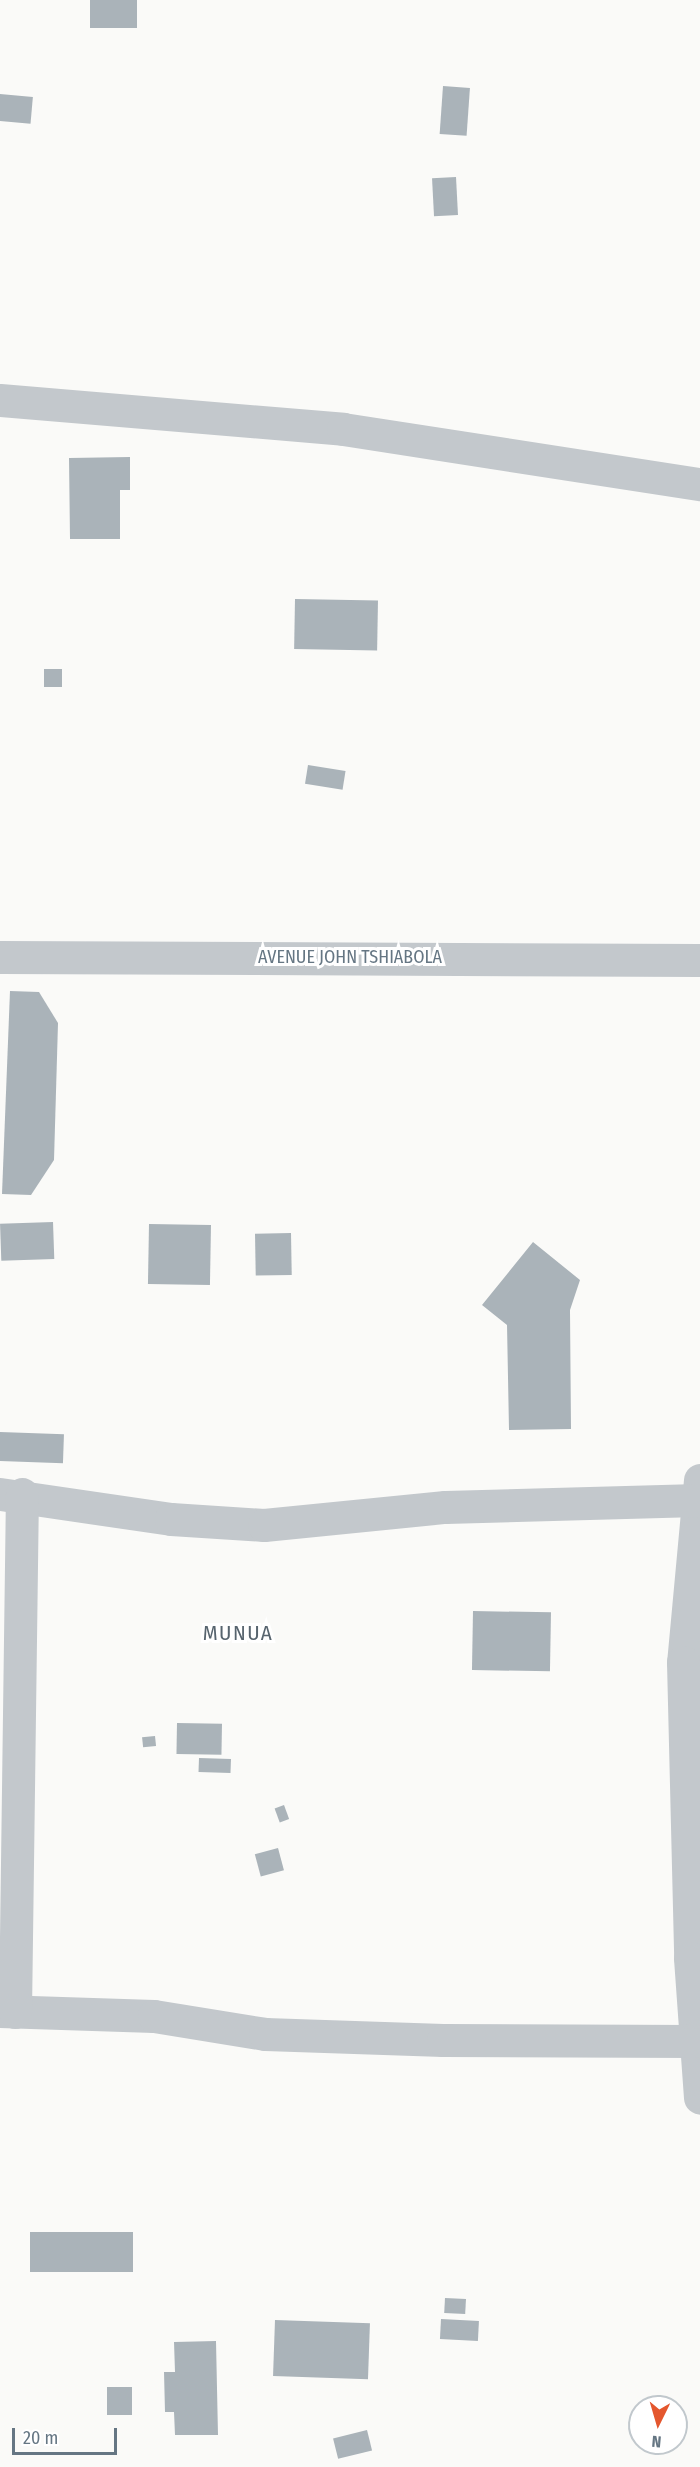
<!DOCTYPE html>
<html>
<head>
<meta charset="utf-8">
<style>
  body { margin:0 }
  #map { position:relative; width:700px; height:2467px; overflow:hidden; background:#fafaf8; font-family:"Fira Sans Condensed",sans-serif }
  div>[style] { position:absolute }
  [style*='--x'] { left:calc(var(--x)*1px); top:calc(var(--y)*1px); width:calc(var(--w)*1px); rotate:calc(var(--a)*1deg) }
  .building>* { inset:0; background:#aab3b9; transform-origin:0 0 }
  .minor>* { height:33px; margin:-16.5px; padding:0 16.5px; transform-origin:16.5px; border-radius:16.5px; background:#c3c8cc }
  span { translate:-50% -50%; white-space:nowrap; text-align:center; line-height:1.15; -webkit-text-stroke:6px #fff; paint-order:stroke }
  .street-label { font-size:18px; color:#657683 }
  .quarter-label { font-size:21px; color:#57646e; letter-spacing:1.5px }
  .north { position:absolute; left:628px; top:2395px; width:60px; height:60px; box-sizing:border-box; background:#fff; border:2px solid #c1c8cd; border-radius:50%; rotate:185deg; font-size:16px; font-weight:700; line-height:24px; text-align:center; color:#657683 }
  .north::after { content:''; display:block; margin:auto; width:21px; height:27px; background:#e4572e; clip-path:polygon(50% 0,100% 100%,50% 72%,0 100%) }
  .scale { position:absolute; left:12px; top:2428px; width:105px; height:27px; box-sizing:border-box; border:3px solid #657683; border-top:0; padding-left:8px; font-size:18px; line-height:21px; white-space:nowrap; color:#657683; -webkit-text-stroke:4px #fff; paint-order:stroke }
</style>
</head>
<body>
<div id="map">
  <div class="building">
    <i style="left:90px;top:0;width:47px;height:28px"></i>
    <i style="left:443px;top:86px;width:27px;height:48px;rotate:4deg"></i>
    <i style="left:0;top:94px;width:33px;height:27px;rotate:5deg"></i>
    <i style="left:456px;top:177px;width:38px;height:24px;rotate:87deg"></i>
    <i style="clip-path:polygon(130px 457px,130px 490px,120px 490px,120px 539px,70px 539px,69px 458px)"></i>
    <i style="left:295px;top:599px;width:83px;height:50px;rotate:1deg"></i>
    <i style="left:62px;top:669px;width:18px;height:18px;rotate:90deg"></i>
    <i style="left:308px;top:765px;width:38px;height:19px;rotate:9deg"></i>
    <i style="clip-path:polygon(10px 991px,39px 992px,58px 1023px,54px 1160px,31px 1195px,2px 1194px)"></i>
    <i style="left:53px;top:1222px;width:37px;height:53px;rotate:88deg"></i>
    <i style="left:149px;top:1224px;width:62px;height:60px;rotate:1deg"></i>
    <i style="left:291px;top:1233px;width:42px;height:36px;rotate:89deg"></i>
    <i style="clip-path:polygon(533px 1242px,580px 1280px,570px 1310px,571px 1429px,509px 1430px,507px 1325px,482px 1305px)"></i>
    <i style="left:0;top:1432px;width:64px;height:29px;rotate:2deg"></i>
    <i style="left:473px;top:1611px;width:78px;height:59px;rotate:1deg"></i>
    <i style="left:177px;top:1723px;width:45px;height:31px;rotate:1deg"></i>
    <i style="left:155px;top:1736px;width:10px;height:13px;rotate:84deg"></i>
    <i style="left:199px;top:1758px;width:32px;height:14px;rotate:2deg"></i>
    <i style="left:284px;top:1805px;width:15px;height:10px;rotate:70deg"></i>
    <i style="left:278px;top:1848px;width:23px;height:24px;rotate:75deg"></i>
    <i style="left:133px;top:2232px;width:40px;height:103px;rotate:90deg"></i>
    <i style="left:445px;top:2298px;width:21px;height:15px;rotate:3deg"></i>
    <i style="left:441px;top:2319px;width:38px;height:20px;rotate:3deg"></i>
    <i style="left:275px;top:2320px;width:95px;height:56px;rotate:2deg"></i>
    <i style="clip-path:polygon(216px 2341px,218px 2435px,175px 2435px,174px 2412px,165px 2412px,164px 2372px,175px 2372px,174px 2342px)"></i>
    <i style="left:107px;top:2387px;width:25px;height:28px"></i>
    <i style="left:367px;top:2430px;width:21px;height:35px;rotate:76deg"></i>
  </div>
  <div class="minor">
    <i style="--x:0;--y:400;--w:344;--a:4.8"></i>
    <i style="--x:343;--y:429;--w:361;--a:8.8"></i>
    <i style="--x:0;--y:957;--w:700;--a:0.25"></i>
    <i style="--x:700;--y:1480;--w:183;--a:95.3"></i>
    <i style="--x:683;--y:1662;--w:296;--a:88.6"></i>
    <i style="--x:690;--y:1958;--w:140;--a:85.9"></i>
    <i style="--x:0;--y:1494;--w:173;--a:8.3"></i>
    <i style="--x:171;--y:1519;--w:93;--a:3.7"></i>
    <i style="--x:264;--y:1525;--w:182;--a:-5.7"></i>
    <i style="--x:445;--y:1507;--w:253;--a:-1.6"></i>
    <i style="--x:0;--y:2011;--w:154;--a:1.9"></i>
    <i style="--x:154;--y:2016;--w:112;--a:9.2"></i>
    <i style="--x:265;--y:2034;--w:178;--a:1.9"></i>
    <i style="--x:443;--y:2040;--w:251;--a:0.2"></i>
    <i style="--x:15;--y:2012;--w:518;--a:-89.23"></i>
  </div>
  <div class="street-label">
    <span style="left:350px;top:957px">AVENUE JOHN TSHIABOLA</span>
  </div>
  <div class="quarter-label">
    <span style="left:238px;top:1633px">MUNUA</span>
  </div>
  <div class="north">N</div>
  <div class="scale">20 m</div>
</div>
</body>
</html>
